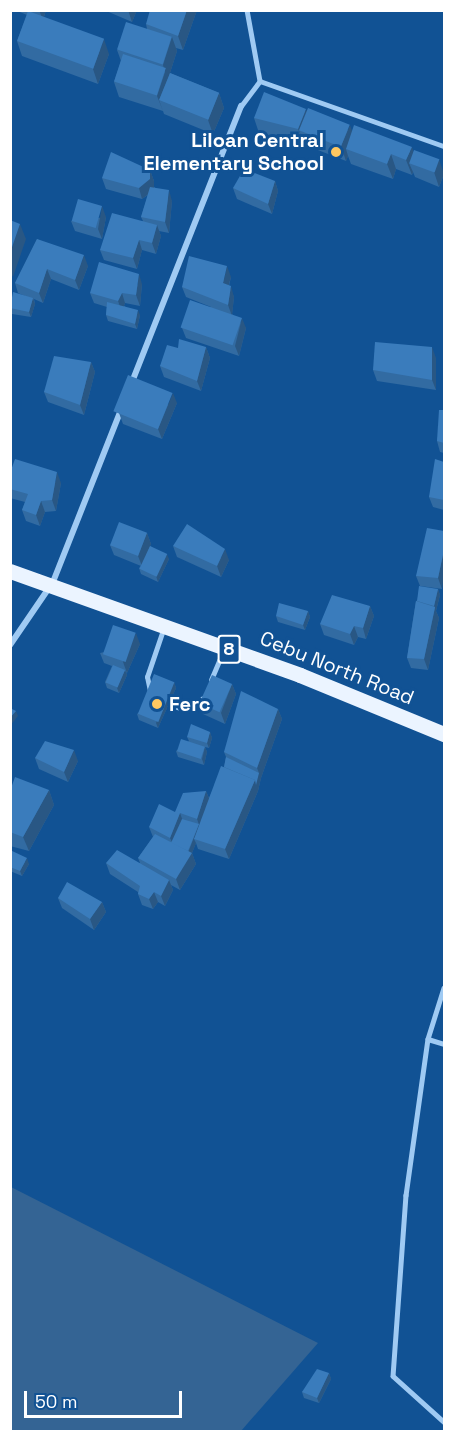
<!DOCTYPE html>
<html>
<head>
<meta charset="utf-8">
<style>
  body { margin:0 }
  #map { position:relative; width:455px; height:1442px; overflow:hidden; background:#115294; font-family:"Space Grotesk",sans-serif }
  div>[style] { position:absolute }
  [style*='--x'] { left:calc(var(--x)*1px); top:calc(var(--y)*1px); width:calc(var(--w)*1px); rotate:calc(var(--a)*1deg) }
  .water>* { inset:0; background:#346494 }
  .service>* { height:4.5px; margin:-2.25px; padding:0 2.25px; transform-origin:2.25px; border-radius:2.25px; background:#9fcaf3 }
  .minor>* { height:6px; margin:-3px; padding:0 3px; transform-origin:3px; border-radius:3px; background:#9fcaf3 }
  .primary>* { height:15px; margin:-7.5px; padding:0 7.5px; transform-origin:7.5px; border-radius:7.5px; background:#ebf4ff }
  .wall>* { inset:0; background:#326ba2 }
  .shaded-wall>* { inset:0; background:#295784 }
  .building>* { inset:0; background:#3a7cbc; transform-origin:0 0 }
  .dots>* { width:16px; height:16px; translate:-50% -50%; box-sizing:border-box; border:3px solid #115294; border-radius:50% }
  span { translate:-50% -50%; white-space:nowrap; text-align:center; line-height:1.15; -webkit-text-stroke:6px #115294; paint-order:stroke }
  .shield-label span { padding:2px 4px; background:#115294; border:2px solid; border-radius:4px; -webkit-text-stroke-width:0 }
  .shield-label { font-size:18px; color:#fff; font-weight:700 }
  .poi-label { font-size:20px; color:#fff; font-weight:700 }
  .right { translate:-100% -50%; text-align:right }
  .left { translate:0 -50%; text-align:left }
  .street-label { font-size:20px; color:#fff }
  .frame { position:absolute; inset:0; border:12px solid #fff; pointer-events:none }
  .scale { position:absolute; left:24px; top:1391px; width:158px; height:27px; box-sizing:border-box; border:3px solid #fff; border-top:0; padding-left:8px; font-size:18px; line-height:21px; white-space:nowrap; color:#fff; -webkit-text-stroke:4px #115294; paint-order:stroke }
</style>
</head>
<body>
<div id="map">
  <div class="water">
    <i style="clip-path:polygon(10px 1187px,11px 1187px,318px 1343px,241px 1431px,11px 1431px)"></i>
  </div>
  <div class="service">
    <i style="--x:247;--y:10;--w:72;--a:79.6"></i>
    <i style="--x:241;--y:106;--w:31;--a:-53"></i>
    <i style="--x:260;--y:81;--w:195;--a:19.5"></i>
    <i style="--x:211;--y:680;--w:34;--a:-67"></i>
    <i style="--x:150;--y:691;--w:14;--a:-102"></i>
    <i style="--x:147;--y:677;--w:50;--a:-71.2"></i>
    <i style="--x:165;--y:703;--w:20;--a:18"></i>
    <i style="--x:184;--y:709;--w:12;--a:-9"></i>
    <i style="--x:196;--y:707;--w:10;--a:-53"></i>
    <i style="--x:444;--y:988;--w:53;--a:107.4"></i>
    <i style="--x:428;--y:1039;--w:158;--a:98"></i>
    <i style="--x:406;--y:1195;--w:181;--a:94.1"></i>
    <i style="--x:393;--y:1376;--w:69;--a:42"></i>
    <i style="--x:428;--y:1039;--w:17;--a:17"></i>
  </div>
  <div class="minor">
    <i style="--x:10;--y:645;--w:76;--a:-55.7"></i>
    <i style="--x:53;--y:582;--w:512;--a:-68.45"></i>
  </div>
  <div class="primary">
    <i style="--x:10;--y:571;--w:308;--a:19.7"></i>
    <i style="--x:300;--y:675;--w:156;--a:22.3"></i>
  </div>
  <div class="wall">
    <i style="clip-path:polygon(15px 10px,46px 10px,44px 17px,109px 54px,98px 84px,22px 56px,17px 41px,27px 15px)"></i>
    <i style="clip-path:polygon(104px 10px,137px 10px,132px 22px)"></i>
    <i style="clip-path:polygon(197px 10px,183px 50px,176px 48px,177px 51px,170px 73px,219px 93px,224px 108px,213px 134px,164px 114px,163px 111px,119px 97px,114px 82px,121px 61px,117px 50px,147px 29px,146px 24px)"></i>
    <i style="clip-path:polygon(307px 111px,352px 132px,413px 152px,444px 174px,439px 187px,415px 177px,413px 172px,412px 175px,396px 169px,393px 179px,351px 164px,348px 156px,346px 161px,305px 145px,304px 143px,304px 144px,259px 133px,254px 118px)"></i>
    <i style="clip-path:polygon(150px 170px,154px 181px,154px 187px,172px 201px,169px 233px,159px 231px,161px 236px,156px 254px,142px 250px,137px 269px,104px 260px,100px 250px,143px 221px,141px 217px,148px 195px,142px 199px,106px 189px,102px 178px)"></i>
    <i style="clip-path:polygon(275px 181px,278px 191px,272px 214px,237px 199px,233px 188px)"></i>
    <i style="clip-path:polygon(106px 217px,102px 239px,75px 231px,71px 221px)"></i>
    <i style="clip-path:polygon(37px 239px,88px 266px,79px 290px,51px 279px,43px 303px,34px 299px,35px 304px,31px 317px,12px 314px,10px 306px,25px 296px,18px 293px,15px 283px)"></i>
    <i style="clip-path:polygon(231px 277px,229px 286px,234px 297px,232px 314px,246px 328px,239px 356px,186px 338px,182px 328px,211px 307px,186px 297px,182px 287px)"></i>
    <i style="clip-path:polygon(142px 284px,140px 306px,125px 303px,124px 306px,140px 315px,137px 329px,108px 321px,106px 315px,107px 307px,94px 303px,90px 293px)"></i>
    <i style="clip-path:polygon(206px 347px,210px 358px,201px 391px,164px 377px,160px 366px,178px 348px)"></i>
    <i style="clip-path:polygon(436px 358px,436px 390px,377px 381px,373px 370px)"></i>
    <i style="clip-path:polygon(91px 362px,95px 372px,84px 415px,48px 402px,44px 392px)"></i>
    <i style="clip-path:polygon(177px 403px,162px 439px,123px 424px,119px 413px)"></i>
    <i style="clip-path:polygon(444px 410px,444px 453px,440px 452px,437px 441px)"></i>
    <i style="clip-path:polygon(444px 462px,444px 510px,433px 507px,429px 497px)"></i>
    <i style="clip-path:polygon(10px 473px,61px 483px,56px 511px,45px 512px,40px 526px,26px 521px,22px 510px,25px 502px,10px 498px)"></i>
    <i style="clip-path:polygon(444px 531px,442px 589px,420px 586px,416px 576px)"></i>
    <i style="clip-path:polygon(147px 533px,151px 544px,150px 546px,169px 559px,158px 582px,141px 574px,139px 568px,141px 566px,114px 555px,110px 545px)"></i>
    <i style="clip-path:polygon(173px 546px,229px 560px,221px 577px,177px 557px)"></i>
    <i style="clip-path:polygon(438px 589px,440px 595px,436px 611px,439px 618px,428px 670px,411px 668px,407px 658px,416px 601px)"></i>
    <i style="clip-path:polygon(370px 606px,374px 616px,366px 639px,358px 637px,354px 645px,324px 635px,320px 624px)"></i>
    <i style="clip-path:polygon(308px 611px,310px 617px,305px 630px,278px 622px,276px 616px)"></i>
    <i style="clip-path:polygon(140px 644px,127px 673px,126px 672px,127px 675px,119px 693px,107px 688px,105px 682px,112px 666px,104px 663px,100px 653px)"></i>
    <i style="clip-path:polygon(174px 682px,176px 688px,158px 728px,139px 720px,137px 714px)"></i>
    <i style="clip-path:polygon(232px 684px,236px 694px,225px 724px,203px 714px,199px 703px)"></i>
    <i style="clip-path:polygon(278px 709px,282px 719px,261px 778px,258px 791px,229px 859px,198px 849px,196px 843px,192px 853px,196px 864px,180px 890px,171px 885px,173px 890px,165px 906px,158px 902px,153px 909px,142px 905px,138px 894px,138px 892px,110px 874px,106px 863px,140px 863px,138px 858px,153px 837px,149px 827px,175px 812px,206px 791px,209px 798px,224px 767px,226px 757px,224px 752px)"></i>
    <i style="clip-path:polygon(210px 732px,212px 738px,209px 748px,205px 747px,207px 752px,204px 765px,178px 757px,176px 751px,189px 741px,187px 737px)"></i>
    <i style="clip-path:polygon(35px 758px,78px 761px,68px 782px,39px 769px)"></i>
    <i style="clip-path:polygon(49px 790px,54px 805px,29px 851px,10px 846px,10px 791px)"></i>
    <i style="clip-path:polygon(10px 850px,29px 864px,22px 876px,10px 871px)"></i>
    <i style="clip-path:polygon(58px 898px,102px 902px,106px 912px,94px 930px,62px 908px)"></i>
    <i style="clip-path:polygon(329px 1373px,331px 1379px,319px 1403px,304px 1398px,302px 1392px)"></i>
  </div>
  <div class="shaded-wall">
    <i style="clip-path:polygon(39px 10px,46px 10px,43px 20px)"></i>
    <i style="clip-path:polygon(128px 10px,137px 10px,132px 22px)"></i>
    <i style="clip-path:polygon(187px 10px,197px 10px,183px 50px,178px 36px)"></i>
    <i style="clip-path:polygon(172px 37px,177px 51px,169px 76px,159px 100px,163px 111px,157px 96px,165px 72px,163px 65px)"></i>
    <i style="clip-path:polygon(104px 39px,109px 54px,98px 84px,93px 69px)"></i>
    <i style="clip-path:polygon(219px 93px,224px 108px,213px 134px,208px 120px)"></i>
    <i style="clip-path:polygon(306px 109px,312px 124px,299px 130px,304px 144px,298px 129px)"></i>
    <i style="clip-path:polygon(350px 125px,355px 140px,346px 149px,348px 156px,346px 161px,341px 146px)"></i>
    <i style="clip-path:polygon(412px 147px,417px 162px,409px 163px,413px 172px,412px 175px,406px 160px)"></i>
    <i style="clip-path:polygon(391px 154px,396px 169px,393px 179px,387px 164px)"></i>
    <i style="clip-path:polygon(439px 159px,444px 174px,439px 187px,434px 172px)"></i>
    <i style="clip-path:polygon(150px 170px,154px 181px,154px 190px,142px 199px,139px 188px)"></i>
    <i style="clip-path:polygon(275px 181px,278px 191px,272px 214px,268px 204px)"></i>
    <i style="clip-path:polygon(169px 190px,172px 201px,169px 233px,165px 222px)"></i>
    <i style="clip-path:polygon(102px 206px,106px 217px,102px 239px,98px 229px)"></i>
    <i style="clip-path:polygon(20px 224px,26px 239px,13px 277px,10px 272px,10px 253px)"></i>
    <i style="clip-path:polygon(157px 225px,161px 236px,156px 254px,152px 243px)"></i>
    <i style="clip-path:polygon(139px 240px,142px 250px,137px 269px,133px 258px)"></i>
    <i style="clip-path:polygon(84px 255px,88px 266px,79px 290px,75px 280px)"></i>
    <i style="clip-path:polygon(227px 266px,231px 277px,226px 294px,223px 283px)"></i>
    <i style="clip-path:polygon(47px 269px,51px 279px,43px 303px,39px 293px)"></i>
    <i style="clip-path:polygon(139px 274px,142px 284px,140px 306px,136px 295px)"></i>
    <i style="clip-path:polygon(231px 286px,234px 297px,232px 316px,228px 305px)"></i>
    <i style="clip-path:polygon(122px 293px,125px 303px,122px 312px,118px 301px)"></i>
    <i style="clip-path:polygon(33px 298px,35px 304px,31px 317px,29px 312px)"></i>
    <i style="clip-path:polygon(138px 310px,140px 315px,137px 329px,135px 324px)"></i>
    <i style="clip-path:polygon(242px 318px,246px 328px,239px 356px,235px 346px)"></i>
    <i style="clip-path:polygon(206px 347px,210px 358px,201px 391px,197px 381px)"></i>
    <i style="clip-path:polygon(432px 347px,436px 358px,436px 390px,432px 380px)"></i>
    <i style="clip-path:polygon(91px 362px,95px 372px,84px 415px,80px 405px)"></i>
    <i style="clip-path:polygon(173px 393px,177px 403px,162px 439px,158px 429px)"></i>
    <i style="clip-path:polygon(57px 472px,61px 483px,56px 511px,52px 500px)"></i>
    <i style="clip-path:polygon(41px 501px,45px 512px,40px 526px,36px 515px)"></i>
    <i style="clip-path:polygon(147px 533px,151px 544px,142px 566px,138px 556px)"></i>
    <i style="clip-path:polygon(225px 549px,229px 560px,221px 577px,217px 566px)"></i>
    <i style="clip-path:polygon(444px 550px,444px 576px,442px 589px,438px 578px)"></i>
    <i style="clip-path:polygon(167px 554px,169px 559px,158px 582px,156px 576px)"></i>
    <i style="clip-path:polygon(438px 589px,440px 595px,436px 611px,439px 618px,428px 670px,424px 659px,435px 608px,434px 606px)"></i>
    <i style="clip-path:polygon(370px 606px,374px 616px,366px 639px,363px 628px)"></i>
    <i style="clip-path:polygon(308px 611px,310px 617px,305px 630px,303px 625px)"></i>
    <i style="clip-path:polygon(354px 626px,358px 637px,354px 645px,350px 634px)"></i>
    <i style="clip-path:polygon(136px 633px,140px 644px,127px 673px,123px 662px)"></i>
    <i style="clip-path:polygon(125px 670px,127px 675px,119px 693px,117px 688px)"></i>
    <i style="clip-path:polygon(174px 682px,176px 688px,158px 728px,156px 723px)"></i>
    <i style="clip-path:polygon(232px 684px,236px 694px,225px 724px,221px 713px)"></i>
    <i style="clip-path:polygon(278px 709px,282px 719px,261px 778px,258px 791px,229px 859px,225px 849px,255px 780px,259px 773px,257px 768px)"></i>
    <i style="clip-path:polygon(16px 711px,18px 716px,10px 726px,10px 718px)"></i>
    <i style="clip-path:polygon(210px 732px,212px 738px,209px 748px,207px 743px)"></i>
    <i style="clip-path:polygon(205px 747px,207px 752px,204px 765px,202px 759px)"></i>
    <i style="clip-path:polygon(74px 750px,78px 761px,68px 782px,64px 772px)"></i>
    <i style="clip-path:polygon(49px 790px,54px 805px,29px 851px,23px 837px)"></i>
    <i style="clip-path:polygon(206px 791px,210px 801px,201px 830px,197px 819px)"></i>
    <i style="clip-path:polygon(180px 813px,184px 824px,174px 846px,170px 838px)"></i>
    <i style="clip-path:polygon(199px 824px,201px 830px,194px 839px,196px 843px,192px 853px,196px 864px,180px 890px,176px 879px,188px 853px)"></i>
    <i style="clip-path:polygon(27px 858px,29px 864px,22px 876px,20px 871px)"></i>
    <i style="clip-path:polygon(169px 880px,173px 890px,165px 906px,161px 896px)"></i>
    <i style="clip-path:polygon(154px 892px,158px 902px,153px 909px,149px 899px)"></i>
    <i style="clip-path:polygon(102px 902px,106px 912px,94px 930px,90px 919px)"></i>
    <i style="clip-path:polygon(329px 1373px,331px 1379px,319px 1403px,317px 1398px)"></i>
  </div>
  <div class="building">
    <i style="clip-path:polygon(150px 10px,187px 10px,178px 36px,146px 24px)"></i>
    <i style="left:28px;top:11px;width:81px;height:32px;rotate:20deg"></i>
    <i style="left:126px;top:22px;width:48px;height:29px;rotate:18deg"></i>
    <i style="left:123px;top:54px;width:45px;height:29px;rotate:18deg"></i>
    <i style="left:170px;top:73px;width:53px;height:29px;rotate:22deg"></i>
    <i style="clip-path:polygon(264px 92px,306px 109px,298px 129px,254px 118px)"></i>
    <i style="left:308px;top:108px;width:45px;height:24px;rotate:22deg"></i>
    <i style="clip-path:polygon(354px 125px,412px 147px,406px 160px,391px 154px,387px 164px,346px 149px)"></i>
    <i style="left:414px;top:150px;width:27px;height:14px;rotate:20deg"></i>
    <i style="clip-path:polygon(111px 152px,150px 170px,150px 179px,139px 188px,102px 178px)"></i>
    <i style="clip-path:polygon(244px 169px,275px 181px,268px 204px,233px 188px)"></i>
    <i style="clip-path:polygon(150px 187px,169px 190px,165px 222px,141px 217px)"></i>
    <i style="left:78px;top:199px;width:25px;height:23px;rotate:16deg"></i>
    <i style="clip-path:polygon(112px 213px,157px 225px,152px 243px,139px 240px,133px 258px,100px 250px)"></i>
    <i style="clip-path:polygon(10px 220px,20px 224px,10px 253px)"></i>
    <i style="clip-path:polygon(37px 239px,84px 255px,75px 280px,47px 269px,39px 293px,15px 283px)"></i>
    <i style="clip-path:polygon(189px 256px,227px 266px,223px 283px,231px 286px,228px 305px,182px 287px)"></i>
    <i style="clip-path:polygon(99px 262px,139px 274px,136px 295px,122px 293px,118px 301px,90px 293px)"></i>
    <i style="clip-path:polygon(13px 292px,33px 298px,29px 312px,10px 308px)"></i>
    <i style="left:190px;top:300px;width:55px;height:29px;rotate:19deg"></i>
    <i style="clip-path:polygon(107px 302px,138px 310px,135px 324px,106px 315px)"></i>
    <i style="clip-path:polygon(179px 339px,206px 347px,197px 381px,160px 366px,167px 345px,178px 348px)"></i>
    <i style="clip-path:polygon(375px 342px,432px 347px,432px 380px,373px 370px)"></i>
    <i style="clip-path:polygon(54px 356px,91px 362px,80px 405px,44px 392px)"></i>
    <i style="left:128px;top:375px;width:48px;height:39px;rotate:22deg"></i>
    <i style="clip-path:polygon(439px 410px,444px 410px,444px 443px,437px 441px)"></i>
    <i style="clip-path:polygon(15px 459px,57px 472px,52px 500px,41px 501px,36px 515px,22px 510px,28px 494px,10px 489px,10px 473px)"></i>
    <i style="clip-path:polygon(435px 459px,444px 462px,444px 500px,429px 497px)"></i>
    <i style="left:119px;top:522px;width:30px;height:25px;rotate:21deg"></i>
    <i style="clip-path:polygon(187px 524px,225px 549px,217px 566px,173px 546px)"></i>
    <i style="clip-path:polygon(427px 528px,444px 531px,444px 550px,438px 578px,416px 576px)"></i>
    <i style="left:150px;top:546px;width:19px;height:25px;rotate:25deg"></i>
    <i style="clip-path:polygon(419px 586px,438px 589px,434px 606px,417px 601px)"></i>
    <i style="clip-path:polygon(332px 595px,370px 606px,363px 628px,354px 626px,350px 634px,320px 624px)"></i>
    <i style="clip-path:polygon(416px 601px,435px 607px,424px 659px,407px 658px)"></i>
    <i style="clip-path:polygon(279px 603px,308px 611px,303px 625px,276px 616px)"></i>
    <i style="left:113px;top:625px;width:24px;height:31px;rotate:19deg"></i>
    <i style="left:113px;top:665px;width:13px;height:19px;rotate:23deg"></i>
    <i style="left:154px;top:674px;width:22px;height:43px;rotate:22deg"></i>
    <i style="left:212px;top:675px;width:22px;height:31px;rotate:24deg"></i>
    <i style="clip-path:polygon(241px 691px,278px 709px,257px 768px,224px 752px)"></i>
    <i style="clip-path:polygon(10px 708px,16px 711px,10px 718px)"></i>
    <i style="clip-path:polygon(191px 724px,210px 732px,207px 743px,187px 737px)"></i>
    <i style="left:181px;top:739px;width:25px;height:13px;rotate:18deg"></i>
    <i style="clip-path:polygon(45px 741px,74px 750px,64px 772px,35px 758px)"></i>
    <i style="clip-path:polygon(226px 757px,259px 773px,256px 785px,255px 780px,224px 767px)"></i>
    <i style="clip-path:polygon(221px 766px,255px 780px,225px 849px,194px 839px)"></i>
    <i style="clip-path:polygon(15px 777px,49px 790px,23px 837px,10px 832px,10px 791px)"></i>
    <i style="clip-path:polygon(206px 791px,197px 819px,180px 813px,170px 838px,149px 827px,159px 804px,175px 812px,183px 793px)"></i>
    <i style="clip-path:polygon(182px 819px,199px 824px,188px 851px,171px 843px)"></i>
    <i style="clip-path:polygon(155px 834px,192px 853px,176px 879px,138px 858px)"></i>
    <i style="clip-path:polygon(10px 850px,27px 858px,20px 871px,10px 867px)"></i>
    <i style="clip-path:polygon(117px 850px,169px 880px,161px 896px,154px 892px,149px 899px,138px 894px,140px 886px,106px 863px)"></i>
    <i style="clip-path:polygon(67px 882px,102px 902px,90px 919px,58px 898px)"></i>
    <i style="clip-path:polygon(317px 1369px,329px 1373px,317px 1398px,302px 1392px)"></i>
  </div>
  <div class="dots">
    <i style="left:336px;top:152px;background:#ffc861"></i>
    <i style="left:157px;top:704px;background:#ffc861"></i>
  </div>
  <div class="shield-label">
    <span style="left:229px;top:649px">8</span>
  </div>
  <div class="poi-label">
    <span class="right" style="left:324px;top:152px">Liloan Central<br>Elementary School</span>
    <span class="left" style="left:169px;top:704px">Ferc</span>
  </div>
  <div class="street-label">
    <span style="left:337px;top:668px;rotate:22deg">Cebu North Road</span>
  </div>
  <div class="frame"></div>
  <div class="scale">50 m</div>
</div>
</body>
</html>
